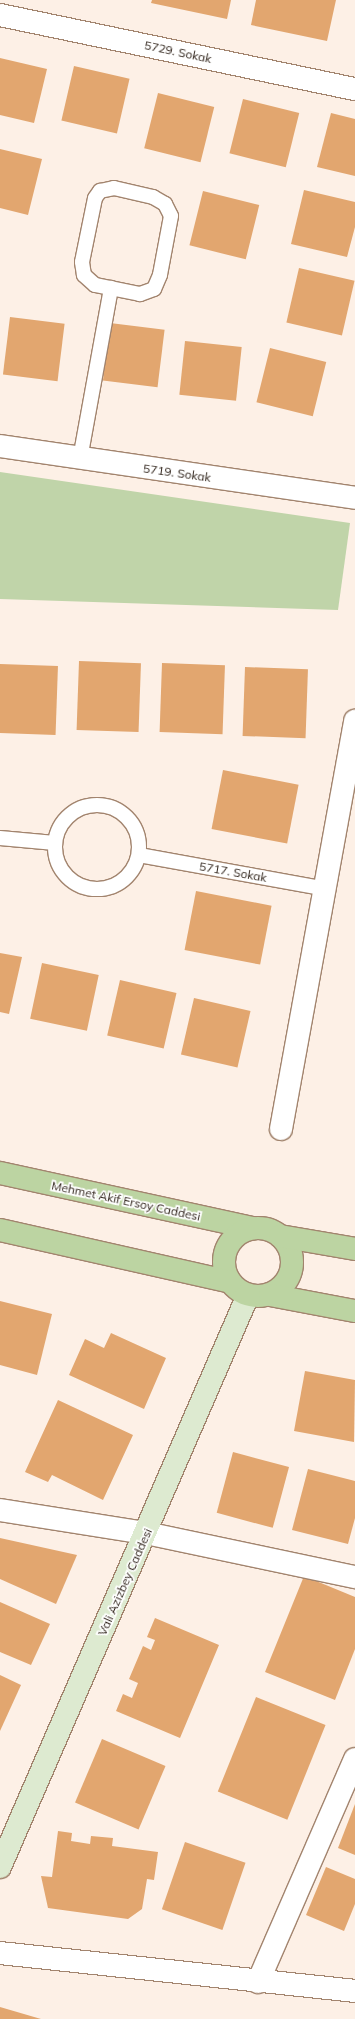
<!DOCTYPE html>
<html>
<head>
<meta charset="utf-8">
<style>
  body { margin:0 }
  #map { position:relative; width:355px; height:2019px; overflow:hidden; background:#fdf0e6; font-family:Mulish,sans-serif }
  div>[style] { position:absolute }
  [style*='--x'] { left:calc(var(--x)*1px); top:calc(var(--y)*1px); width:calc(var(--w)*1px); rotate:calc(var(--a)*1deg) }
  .green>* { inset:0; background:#c0d4a9 }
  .building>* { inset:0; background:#e2a66f; transform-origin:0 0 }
  .roads { filter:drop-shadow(1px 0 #a2846e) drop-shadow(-1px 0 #a2846e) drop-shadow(0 1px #a2846e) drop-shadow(0 -1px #a2846e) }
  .lane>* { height:14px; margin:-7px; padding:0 7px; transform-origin:7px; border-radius:7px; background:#fff }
  .lane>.ring { margin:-7px; padding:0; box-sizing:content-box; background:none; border:14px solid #fff; border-radius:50% }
  .street>* { height:22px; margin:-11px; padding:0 11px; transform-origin:11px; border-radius:11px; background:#fff }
  .secondary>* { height:22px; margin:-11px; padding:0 11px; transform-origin:11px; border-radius:11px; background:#ddead0 }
  .primary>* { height:22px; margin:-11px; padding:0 11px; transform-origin:11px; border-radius:11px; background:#bcd4a2 }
  .primary>.ring { margin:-11px; padding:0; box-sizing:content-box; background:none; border:22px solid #bcd4a2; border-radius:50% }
  span { translate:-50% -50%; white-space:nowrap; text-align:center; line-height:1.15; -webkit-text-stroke:3.5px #fff; paint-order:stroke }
  .street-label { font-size:12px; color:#2f231a }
</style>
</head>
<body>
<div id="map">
  <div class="green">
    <i style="clip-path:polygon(0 472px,350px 523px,338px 610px,0 599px)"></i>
  </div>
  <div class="building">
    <i style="clip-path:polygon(152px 0,231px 0,227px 19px,151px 3px)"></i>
    <i style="clip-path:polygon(256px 0,336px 0,327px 41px,251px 25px)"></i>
    <i style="clip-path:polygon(0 58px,47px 69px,34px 123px,0 115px)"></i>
    <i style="left:74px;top:66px;width:57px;height:56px;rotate:13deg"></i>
    <i style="left:158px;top:93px;width:58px;height:57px;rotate:14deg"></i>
    <i style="left:243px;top:99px;width:58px;height:56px;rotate:14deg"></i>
    <i style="clip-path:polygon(331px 113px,355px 119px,355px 176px,317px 167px)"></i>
    <i style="clip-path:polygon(0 149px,42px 159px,28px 215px,0 208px)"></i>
    <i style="clip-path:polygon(304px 190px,355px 202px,355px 227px,347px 257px,291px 244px)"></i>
    <i style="left:203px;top:191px;width:58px;height:56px;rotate:14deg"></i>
    <i style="left:299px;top:268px;width:57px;height:56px;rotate:13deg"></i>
    <i style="left:10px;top:317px;width:55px;height:58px;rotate:7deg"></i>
    <i style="left:110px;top:323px;width:55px;height:58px;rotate:7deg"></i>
    <i style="left:185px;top:341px;width:57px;height:54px;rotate:6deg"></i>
    <i style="left:270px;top:348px;width:58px;height:56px;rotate:14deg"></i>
    <i style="left:79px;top:661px;width:62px;height:69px;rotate:2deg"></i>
    <i style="left:162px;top:663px;width:63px;height:69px;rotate:2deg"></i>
    <i style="left:0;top:664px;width:58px;height:69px;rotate:2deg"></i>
    <i style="left:245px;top:667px;width:63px;height:69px;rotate:2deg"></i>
    <i style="left:223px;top:770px;width:77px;height:60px;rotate:11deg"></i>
    <i style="left:196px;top:891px;width:77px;height:60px;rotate:11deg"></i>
    <i style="clip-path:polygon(0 953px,22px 957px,9px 1014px,0 1012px)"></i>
    <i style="left:42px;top:963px;width:58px;height:57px;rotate:12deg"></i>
    <i style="left:120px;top:980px;width:58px;height:57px;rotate:13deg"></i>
    <i style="left:194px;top:998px;width:58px;height:58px;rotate:13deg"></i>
    <i style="clip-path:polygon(0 1301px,52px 1314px,37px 1375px,0 1365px)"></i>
    <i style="clip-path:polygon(111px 1333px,166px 1358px,144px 1409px,69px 1375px,85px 1339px,104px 1348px)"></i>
    <i style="clip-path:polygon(305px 1371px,355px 1380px,354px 1442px,294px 1431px)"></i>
    <i style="clip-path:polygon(58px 1400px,133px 1435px,103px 1500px,52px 1475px,48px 1482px,25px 1472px)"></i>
    <i style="left:233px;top:1452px;width:58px;height:63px;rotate:15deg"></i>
    <i style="clip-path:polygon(308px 1469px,355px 1481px,355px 1518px,348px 1544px,292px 1530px)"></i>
    <i style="clip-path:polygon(0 1538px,77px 1555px,56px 1604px,0 1579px)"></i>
    <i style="clip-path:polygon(304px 1576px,355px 1597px,355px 1649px,335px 1700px,265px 1672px)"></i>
    <i style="clip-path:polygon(0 1602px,50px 1624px,31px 1665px,0 1652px)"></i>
    <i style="clip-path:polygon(155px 1618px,219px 1645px,180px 1738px,116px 1711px,123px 1694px,132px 1698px,138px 1683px,129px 1679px,143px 1646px,151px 1650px,155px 1640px,147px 1637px)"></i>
    <i style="clip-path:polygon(0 1675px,21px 1685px,0 1731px)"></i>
    <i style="left:256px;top:1697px;width:75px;height:102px;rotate:22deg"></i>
    <i style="left:102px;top:1739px;width:69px;height:69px;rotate:23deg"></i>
    <i style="clip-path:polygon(355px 1804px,355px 1855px,338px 1848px)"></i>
    <i style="clip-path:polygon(58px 1831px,72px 1833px,71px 1841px,90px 1844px,91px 1836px,113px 1838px,112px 1846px,158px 1852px,154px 1880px,147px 1879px,142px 1909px,128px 1919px,48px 1908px,41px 1876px,52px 1877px)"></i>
    <i style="left:185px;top:1842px;width:64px;height:71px;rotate:19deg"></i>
    <i style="clip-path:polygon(326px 1867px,355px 1879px,355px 1904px,344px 1931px,306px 1915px)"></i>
    <i style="clip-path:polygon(0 2007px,41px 2019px,0 2019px)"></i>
  </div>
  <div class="roads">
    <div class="lane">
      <i style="--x:114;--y:188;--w:40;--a:13"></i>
      <i style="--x:153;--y:197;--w:14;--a:30"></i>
      <i style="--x:165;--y:204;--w:13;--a:63"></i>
      <i style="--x:171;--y:216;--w:60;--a:100.6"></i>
      <i style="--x:160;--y:275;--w:15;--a:113"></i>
      <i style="--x:154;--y:289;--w:15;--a:160"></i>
      <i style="--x:140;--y:294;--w:46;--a:-168.7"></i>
      <i style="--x:95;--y:285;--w:15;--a:-138"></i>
      <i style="--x:84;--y:275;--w:13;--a:-99"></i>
      <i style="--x:82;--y:262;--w:65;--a:-78.5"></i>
      <i style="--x:95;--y:198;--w:9;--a:-54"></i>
      <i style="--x:100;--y:191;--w:14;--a:-12"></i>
      <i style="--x:80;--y:459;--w:174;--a:-79.7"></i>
      <i class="ring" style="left:55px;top:805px;width:70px;height:70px"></i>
      <i style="--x:0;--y:838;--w:55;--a:5.2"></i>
      <i style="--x:139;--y:855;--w:190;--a:10.3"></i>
    </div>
    <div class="street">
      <i style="--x:0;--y:15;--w:363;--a:11.8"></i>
      <i style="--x:0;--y:446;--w:359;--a:8.3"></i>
      <i style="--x:281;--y:1129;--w:415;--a:-79.7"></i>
      <i style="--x:0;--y:1510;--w:148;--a:9"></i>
      <i style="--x:146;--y:1533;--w:214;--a:11.9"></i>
      <i style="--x:0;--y:1953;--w:357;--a:6.1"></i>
      <i style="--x:258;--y:1982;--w:243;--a:-66.5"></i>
    </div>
    <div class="secondary">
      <i style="--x:0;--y:1867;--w:623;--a:-66.56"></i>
    </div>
    <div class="primary">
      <i style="--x:0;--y:1173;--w:259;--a:12.3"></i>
      <i class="ring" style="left:224px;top:1228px;width:46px;height:46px"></i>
      <i style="--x:0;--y:1230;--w:236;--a:12.7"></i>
      <i style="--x:280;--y:1236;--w:76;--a:9.8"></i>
      <i style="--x:270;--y:1295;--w:86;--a:10.7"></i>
    </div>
  </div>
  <div class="street-label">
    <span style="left:178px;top:52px;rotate:12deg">5729. Sokak</span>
    <span style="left:177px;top:473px;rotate:8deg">5719. Sokak</span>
    <span style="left:233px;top:872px;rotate:10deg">5717. Sokak</span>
    <span style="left:126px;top:1201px;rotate:12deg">Mehmet Akif Ersoy Caddesi</span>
    <span style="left:125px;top:1582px;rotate:-66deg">Vali Azizbey Caddesi</span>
  </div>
</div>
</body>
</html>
